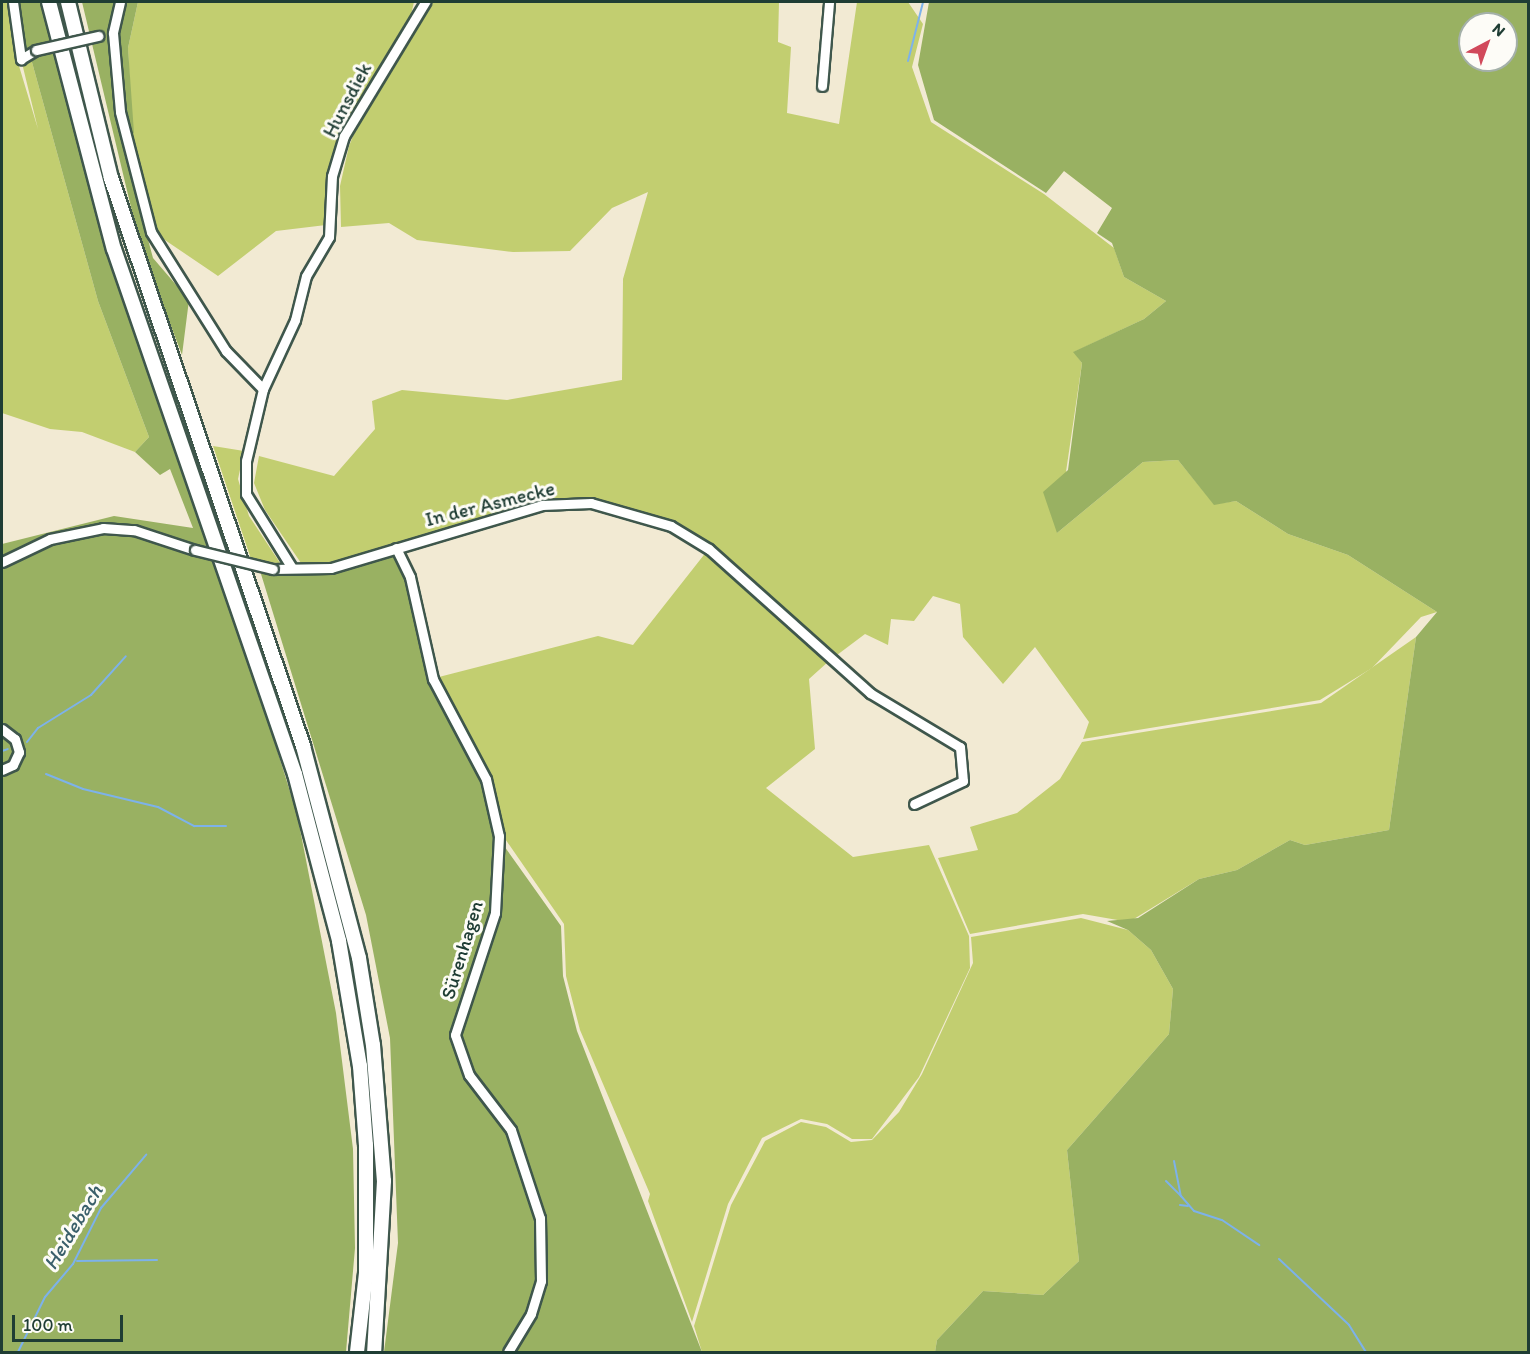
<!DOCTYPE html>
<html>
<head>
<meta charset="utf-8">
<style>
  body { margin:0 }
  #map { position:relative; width:1530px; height:1354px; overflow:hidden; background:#f2ead3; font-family:Itim,sans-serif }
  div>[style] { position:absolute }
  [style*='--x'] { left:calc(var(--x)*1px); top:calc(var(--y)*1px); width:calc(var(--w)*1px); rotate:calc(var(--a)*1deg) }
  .green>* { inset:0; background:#c2ce70 }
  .forest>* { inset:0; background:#99b162 }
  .stream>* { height:2px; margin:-1px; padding:0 1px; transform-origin:1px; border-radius:1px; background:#7db2ea }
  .roads { filter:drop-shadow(2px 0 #3f574c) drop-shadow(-2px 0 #3f574c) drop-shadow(0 2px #3f574c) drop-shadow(0 -2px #3f574c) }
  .minor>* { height:9px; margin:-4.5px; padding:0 4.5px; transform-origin:4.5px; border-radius:4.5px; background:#fff }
  .highway>* { height:14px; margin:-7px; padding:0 7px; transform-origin:7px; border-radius:7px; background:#fff }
  .bridges { filter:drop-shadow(2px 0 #3f574c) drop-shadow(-2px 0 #3f574c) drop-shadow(0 2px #3f574c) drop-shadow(0 -2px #3f574c) }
  .minor-bridge>* { height:9px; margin:-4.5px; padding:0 4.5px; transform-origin:4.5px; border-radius:4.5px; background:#fff }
  span { translate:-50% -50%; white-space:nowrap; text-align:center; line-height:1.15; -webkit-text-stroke:6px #fdfcf7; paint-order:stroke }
  .street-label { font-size:20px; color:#1f3d34 }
  .water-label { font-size:21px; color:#3b606b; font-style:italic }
  .frame { position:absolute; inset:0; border:3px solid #1f3d34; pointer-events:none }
  .north { position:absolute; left:1458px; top:12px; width:60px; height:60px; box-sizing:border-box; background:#fdfcf7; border:2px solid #a4b0a9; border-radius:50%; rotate:41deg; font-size:16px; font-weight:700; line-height:24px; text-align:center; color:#1f3d34 }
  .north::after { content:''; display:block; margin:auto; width:21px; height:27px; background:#d1495b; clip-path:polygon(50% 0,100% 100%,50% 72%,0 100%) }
  .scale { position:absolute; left:12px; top:1315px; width:111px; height:27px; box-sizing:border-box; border:3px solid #1f3d34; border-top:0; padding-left:8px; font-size:18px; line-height:21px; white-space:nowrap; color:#1f3d34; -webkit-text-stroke:4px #fdfcf7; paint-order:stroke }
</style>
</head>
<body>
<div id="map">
  <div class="green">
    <i style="clip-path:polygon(2px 2px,10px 2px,16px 56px,38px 129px,21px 59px,30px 55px,98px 301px,149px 437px,135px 452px,82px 432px,50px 429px,2px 413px)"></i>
    <i style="clip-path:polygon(138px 2px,414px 2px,409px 23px,340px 133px,330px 168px,326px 225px,276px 231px,218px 276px,156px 234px,133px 154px,128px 48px)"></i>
    <i style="clip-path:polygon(428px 2px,779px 2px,778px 42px,791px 47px,787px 113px,839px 124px,857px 2px,908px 2px,923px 24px,912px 67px,931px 122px,1044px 194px,1114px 248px,1124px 277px,1166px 301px,1144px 319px,1074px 352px,1082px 363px,1057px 533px,1143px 462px,1178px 460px,1214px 504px,1236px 501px,1288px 534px,1348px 555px,1437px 612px,1421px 617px,1372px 668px,1320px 700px,1083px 739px,1089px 722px,1035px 647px,1003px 684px,963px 637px,960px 604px,933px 596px,914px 621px,891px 619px,888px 645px,865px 634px,833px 658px,691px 534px,570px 500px,330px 565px,303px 566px,265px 510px,254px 483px,259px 456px,334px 476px,375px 429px,372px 401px,402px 390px,507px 400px,622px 380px,623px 279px,648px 192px,612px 208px,570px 251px,513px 252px,417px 240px,389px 223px,341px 227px,340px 186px,349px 146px,372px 90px)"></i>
    <i style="clip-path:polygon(213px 446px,244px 451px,238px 479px,249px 516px,280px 563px,252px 562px)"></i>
    <i style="clip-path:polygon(707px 551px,829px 661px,809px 679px,815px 749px,766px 788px,853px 857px,929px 845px,969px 936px,970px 968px,919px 1077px,872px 1139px,852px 1139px,827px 1124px,801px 1119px,762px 1138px,728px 1204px,692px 1322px,648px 1201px,650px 1194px,580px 1030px,566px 976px,564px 924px,501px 833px,435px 678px,598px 636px,633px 645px)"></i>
    <i style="clip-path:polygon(1416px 637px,1389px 830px,1305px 845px,1290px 840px,1237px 870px,1199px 879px,1129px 922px,1083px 914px,970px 934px,938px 858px,978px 850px,970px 827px,1017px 813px,1060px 779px,1082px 742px,1321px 703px)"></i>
    <i style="clip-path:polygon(1081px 918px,1128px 930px,1151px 950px,1173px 989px,1169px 1034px,1067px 1150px,1079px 1261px,1043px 1295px,983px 1291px,937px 1340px,935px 1352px,702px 1352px,694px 1326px,731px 1205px,765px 1141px,801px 1122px,826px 1127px,851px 1142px,872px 1140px,899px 1112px,922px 1074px,973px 963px,971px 937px)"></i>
  </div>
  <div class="forest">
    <i style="clip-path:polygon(16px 2px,44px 2px,297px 814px,336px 1013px,353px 1149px,355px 1248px,346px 1352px,2px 1352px,2px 544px,114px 516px,193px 528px,170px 469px,160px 475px,135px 452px,149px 437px,98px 301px,30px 55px,20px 41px)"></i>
    <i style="clip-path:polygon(82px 2px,138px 2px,128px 48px,134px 133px,122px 142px,153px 258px,189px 300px,182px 355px,140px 245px)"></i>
    <i style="clip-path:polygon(evenodd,929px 2px,1528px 2px,1528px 1352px,935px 1352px,937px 1340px,983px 1291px,1043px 1295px,1079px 1261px,1067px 1150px,1169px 1034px,1173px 989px,1151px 950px,1128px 930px,1107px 921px,1138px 918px,1199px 879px,1237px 870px,1290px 840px,1305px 845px,1389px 830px,1416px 637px,1437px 612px,1348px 555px,1288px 534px,1236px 501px,1214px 505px,1178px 460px,1143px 462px,1057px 533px,1043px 492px,1068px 470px,1082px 363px,1073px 352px,1144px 319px,1166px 301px,1124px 277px,1112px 243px,1097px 233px,1112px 208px,1064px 171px,1046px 193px,934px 120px,918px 65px,929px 2px,1470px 24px,1506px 24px,1506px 60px,1470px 60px,1470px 24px)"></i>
    <i style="clip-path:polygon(393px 553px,408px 577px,431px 680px,485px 780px,497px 836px,561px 926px,563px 976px,577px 1031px,702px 1352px,384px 1352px,398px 1243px,390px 1038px,366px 915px,261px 574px,332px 570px)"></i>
  </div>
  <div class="stream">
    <i style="--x:908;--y:61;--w:61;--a:-75.7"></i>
    <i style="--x:27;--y:742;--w:18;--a:-52"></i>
    <i style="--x:38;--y:728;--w:62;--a:-31.9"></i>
    <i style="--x:91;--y:695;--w:52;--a:-48.1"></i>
    <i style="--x:2;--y:751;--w:6;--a:-18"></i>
    <i style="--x:46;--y:774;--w:40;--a:22"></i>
    <i style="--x:83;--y:789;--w:77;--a:13.5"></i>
    <i style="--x:158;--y:807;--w:41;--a:27.8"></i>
    <i style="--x:194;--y:826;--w:32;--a:0"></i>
    <i style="--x:1174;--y:1161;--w:36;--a:79"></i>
    <i style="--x:1181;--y:1196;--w:20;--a:49"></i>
    <i style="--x:1194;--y:1211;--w:29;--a:18"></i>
    <i style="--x:1222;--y:1220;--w:45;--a:34"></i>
    <i style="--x:1166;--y:1181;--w:21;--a:45"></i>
    <i style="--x:1180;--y:1205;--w:8;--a:7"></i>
    <i style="--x:1279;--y:1259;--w:96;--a:43.3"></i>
    <i style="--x:1349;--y:1325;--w:32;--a:58"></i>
    <i style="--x:77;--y:1261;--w:80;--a:-0.7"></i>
    <i style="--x:18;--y:1352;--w:61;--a:-63.9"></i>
    <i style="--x:45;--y:1297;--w:43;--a:-49.7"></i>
    <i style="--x:73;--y:1264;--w:63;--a:-63.4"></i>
    <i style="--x:101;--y:1208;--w:70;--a:-49.7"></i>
  </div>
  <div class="roads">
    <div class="minor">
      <i style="--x:13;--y:2;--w:58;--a:82"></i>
      <i style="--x:21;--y:59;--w:17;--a:-31"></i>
      <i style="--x:120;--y:2;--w:32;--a:103"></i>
      <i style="--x:113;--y:33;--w:79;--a:84.9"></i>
      <i style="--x:120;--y:112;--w:124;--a:75.5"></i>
      <i style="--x:151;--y:232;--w:141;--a:57.8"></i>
      <i style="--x:226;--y:351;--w:53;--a:45.8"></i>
      <i style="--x:822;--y:86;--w:84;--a:-85.2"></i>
      <i style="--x:396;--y:548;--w:32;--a:64"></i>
      <i style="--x:410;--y:577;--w:105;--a:77.3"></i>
      <i style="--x:433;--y:679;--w:113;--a:62.1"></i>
      <i style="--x:486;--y:779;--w:58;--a:77.2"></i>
      <i style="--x:499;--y:836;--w:77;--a:93"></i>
      <i style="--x:495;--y:913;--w:128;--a:108.2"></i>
      <i style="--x:455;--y:1035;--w:42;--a:70.7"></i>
      <i style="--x:469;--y:1075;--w:69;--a:52.6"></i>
      <i style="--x:511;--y:1130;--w:93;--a:71.8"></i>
      <i style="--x:540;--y:1218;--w:63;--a:89.1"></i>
      <i style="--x:541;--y:1281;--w:34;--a:107"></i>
      <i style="--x:531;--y:1314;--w:44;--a:121.2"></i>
      <i style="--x:2;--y:562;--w:53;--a:-25.6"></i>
      <i style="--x:50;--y:539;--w:54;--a:-11.7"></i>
      <i style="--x:103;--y:528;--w:31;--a:4"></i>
      <i style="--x:134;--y:530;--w:64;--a:18.2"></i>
      <i style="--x:292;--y:568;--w:87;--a:-121.9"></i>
      <i style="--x:246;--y:494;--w:33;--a:-90"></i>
      <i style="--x:246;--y:461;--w:74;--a:-76.7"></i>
      <i style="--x:263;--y:389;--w:76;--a:-65.1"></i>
      <i style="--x:295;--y:320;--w:45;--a:-76"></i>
      <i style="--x:306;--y:276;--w:45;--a:-59.5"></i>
      <i style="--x:329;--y:237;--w:61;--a:-87.2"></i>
      <i style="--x:332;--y:176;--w:42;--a:-73.3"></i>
      <i style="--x:344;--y:136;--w:157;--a:-58.8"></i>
      <i style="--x:273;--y:569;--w:58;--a:-1"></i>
      <i style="--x:331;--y:568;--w:220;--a:-16.6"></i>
      <i style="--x:542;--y:505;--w:49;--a:-2.3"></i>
      <i style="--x:591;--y:503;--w:83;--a:16"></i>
      <i style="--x:671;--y:526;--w:44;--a:31.2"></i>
      <i style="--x:709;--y:549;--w:216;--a:41.8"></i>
      <i style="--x:870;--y:693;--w:105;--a:31"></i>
      <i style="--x:960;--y:747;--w:34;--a:85"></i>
      <i style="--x:963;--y:781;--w:54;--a:154.9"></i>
      <i style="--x:2;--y:729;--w:16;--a:38"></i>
      <i style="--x:15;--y:739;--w:14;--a:73"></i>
      <i style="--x:19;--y:752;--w:14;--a:115"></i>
      <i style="--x:13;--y:765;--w:12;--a:156"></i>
    </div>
    <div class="highway">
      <i style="--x:49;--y:2;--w:255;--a:75.3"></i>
      <i style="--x:114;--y:249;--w:555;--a:70.98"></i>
      <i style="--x:295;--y:774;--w:173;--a:75.2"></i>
      <i style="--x:339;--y:941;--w:127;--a:80.5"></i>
      <i style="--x:360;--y:1066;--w:79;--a:85.7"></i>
      <i style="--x:366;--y:1145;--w:128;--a:90"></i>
      <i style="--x:366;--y:1273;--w:80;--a:96.5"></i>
      <i style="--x:68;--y:2;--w:181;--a:76.3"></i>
      <i style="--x:111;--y:178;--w:600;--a:71.32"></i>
      <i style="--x:303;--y:746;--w:219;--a:75.2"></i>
      <i style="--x:359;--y:958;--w:88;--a:80.9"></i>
      <i style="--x:373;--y:1045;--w:136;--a:85.4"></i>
      <i style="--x:384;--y:1181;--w:171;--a:93.3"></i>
    </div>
  </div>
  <div class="bridges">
    <div class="minor-bridge">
      <i style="--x:36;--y:50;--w:64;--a:-12.7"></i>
      <i style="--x:195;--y:550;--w:80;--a:13.7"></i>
    </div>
  </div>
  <div class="street-label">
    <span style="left:347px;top:100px;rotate:-62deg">Hunsdiek</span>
    <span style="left:490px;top:504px;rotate:-14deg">In der Asmecke</span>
    <span style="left:462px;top:950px;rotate:-73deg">Sürenhagen</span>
  </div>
  <div class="water-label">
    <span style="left:73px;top:1227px;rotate:-59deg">Heidebach</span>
  </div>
  <div class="frame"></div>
  <div class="north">N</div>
  <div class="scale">100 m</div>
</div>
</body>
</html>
